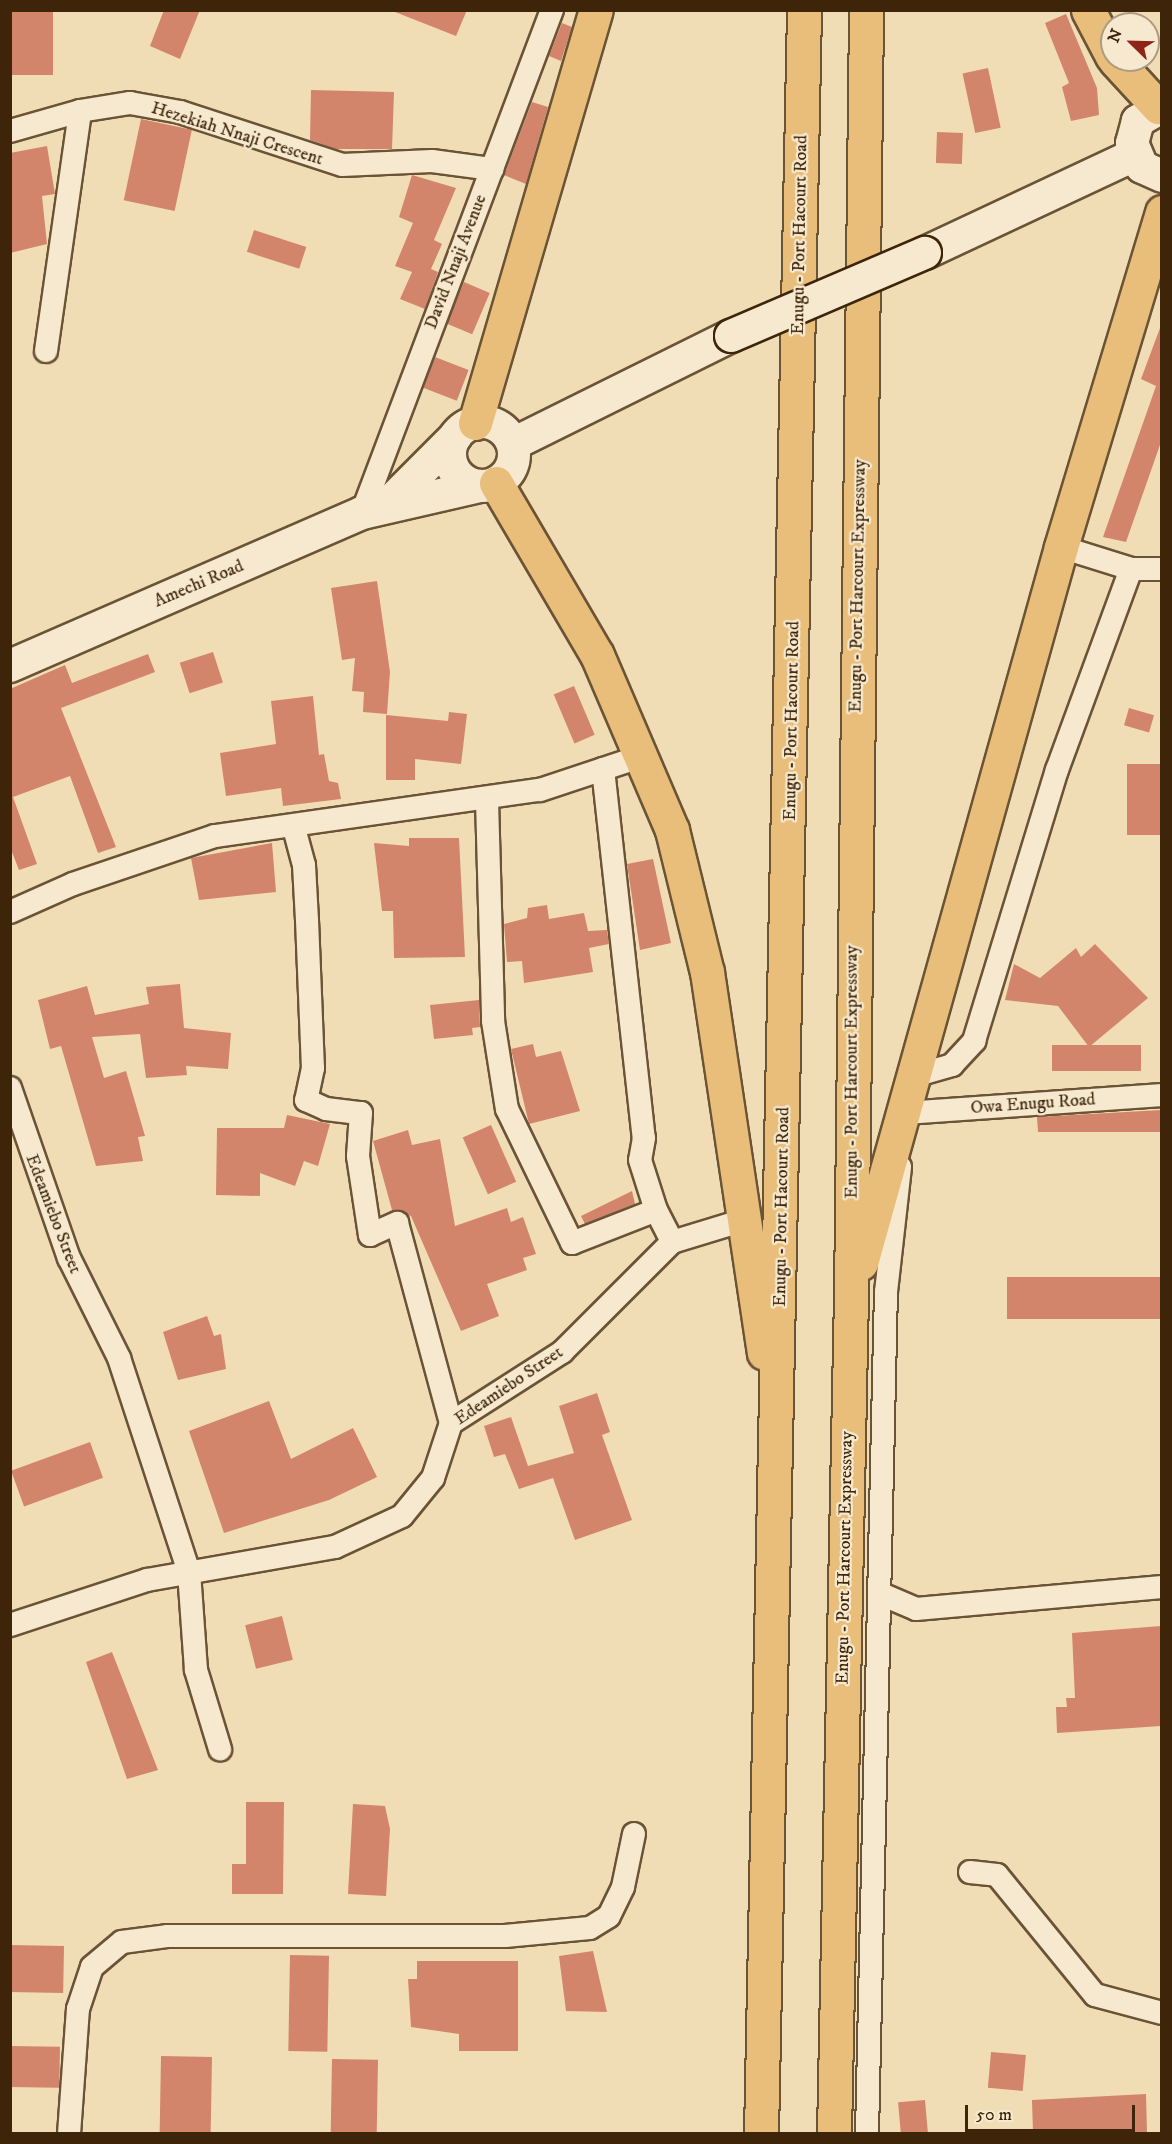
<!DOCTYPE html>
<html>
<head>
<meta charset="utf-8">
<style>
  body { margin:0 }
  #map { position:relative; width:1172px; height:2144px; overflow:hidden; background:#f1ddb5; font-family:"IM FELL DW Pica",serif }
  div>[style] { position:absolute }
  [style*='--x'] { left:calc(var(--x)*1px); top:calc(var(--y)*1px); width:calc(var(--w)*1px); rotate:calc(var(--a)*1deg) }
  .building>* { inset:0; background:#d2856b; transform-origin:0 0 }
  .roads { filter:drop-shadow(2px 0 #6b5335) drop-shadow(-2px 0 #6b5335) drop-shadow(0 2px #6b5335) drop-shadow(0 -2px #6b5335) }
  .minor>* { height:22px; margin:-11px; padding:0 11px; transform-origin:11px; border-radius:11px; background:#f6e9cf }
  .secondary>* { height:32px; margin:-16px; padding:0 16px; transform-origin:16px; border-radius:16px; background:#f6e9cf }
  .secondary>.ring { margin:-16px; padding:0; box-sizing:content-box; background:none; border:32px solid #f6e9cf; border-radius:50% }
  .trunk>* { height:33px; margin:-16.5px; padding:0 16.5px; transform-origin:16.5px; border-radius:16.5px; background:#e8be7a }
  .bridges { filter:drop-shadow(2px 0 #3e250a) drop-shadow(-2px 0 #3e250a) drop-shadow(0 2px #3e250a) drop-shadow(0 -2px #3e250a) }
  .secondary-bridge>* { height:32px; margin:-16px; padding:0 16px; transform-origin:16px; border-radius:16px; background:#f6e9cf }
  span { translate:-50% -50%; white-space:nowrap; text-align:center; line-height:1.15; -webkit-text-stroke:4.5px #f6e9cf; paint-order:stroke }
  .street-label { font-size:18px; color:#3e250a }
  .frame { position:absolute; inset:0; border:12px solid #3e250a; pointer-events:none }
  .north { position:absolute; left:1100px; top:12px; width:60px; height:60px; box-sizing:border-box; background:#f6e9cf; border:2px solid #ac9b80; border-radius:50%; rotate:293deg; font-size:16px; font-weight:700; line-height:24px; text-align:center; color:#3e250a }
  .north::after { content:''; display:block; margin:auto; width:21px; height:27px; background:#8f2418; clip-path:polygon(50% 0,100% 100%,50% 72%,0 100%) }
  .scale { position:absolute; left:965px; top:2105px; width:170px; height:27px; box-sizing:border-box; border:3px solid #3e250a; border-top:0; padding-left:8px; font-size:18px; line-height:21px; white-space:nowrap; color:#3e250a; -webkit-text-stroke:4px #f6e9cf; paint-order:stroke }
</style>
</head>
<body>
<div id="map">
  <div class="building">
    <i style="left:10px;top:10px;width:43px;height:65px"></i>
    <i style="clip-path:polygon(164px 10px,200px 10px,180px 59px,150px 46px)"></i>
    <i style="clip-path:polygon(390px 10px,467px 10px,456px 36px)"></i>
    <i style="clip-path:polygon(1066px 14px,1097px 88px,1099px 115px,1071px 121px,1062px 87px,1069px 83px,1045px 23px)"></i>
    <i style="clip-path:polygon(562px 23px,572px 27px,561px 61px,549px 56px)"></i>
    <i style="left:988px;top:68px;width:61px;height:26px;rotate:78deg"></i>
    <i style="clip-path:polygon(311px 90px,394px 92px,392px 149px,336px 149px,310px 140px)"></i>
    <i style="clip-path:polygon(532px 102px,548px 107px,526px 184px,504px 175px)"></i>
    <i style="left:141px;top:119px;width:52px;height:83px;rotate:12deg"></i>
    <i style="left:937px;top:132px;width:26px;height:31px;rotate:2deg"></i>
    <i style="clip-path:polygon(47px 146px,55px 194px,42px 196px,47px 244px,10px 253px,10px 153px)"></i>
    <i style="clip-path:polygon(412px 175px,456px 188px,434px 240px,442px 244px,431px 269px,438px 272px,425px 309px,400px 299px,412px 272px,395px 266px,413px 223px,399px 217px)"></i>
    <i style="left:254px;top:230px;width:55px;height:23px;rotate:18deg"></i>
    <i style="left:464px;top:282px;width:28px;height:45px;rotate:23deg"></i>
    <i style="clip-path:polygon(1160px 328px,1161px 442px,1126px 542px,1103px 537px,1156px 386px,1141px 379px)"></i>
    <i style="left:435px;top:357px;width:36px;height:33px;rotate:21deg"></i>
    <i style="clip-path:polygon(377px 581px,390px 672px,387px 714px,363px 712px,364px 692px,352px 691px,355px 658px,342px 660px,331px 588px)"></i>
    <i style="left:213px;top:652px;width:32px;height:35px;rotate:72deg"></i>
    <i style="clip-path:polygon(148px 654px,155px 672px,61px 708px,116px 847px,98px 853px,70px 776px,13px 797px,37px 864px,19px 870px,10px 847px,10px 689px,65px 665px,72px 683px)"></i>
    <i style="left:574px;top:686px;width:53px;height:22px;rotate:67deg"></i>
    <i style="clip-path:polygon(313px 696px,319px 755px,324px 754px,329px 781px,338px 783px,341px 799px,283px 806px,281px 788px,226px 796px,220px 753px,276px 744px,271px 701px)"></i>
    <i style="left:1129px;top:708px;width:26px;height:18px;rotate:16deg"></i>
    <i style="clip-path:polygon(449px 712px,467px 714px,461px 764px,415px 759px,415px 780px,386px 780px,386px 715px,448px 721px)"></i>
    <i style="left:1161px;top:764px;width:71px;height:34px;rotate:90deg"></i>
    <i style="clip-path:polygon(409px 838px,459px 838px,465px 957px,394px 958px,393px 911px,382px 911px,374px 843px,409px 846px)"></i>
    <i style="clip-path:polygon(272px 843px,276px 892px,199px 900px,191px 858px)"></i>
    <i style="clip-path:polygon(653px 859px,671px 943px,640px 950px,627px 864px)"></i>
    <i style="clip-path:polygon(547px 905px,549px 919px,584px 913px,588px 931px,607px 930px,609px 944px,589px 948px,593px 972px,524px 983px,522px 961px,507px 962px,504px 924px,527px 918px,528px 908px)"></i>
    <i style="clip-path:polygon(1095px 944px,1148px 998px,1089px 1047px,1058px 1006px,1005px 1000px,1014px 964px,1040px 978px,1076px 948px,1081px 957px)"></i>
    <i style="clip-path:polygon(180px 984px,184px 1028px,231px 1033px,228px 1069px,186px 1066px,187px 1075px,146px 1078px,140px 1034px,92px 1037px,104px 1078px,126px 1071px,145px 1136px,138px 1137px,143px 1161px,96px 1166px,61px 1046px,50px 1049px,38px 1000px,87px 986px,95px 1015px,149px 1004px,146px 987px)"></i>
    <i style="clip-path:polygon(479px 1000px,480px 1027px,472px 1028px,473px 1035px,434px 1039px,430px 1005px)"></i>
    <i style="clip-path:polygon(533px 1044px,536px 1057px,561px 1051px,580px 1111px,529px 1124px,511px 1049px)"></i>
    <i style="left:1141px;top:1045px;width:26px;height:89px;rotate:90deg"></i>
    <i style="clip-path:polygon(1161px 1110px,1161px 1132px,1038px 1132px,1037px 1117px)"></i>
    <i style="clip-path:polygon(287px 1115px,330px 1124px,318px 1166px,304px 1161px,295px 1186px,260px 1173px,260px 1196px,216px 1195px,217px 1128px,284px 1128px)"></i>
    <i style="left:491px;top:1125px;width:62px;height:31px;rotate:66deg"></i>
    <i style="clip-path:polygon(408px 1130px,412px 1145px,440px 1139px,455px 1226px,507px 1208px,511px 1222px,523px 1217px,536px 1254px,523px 1258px,527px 1270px,487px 1284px,499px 1316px,461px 1331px,411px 1216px,392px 1210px,373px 1141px)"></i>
    <i style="clip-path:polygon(632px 1191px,635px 1204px,585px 1224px,581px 1216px)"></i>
    <i style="left:1161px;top:1277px;width:42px;height:154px;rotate:90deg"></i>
    <i style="clip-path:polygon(207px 1316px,214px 1336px,221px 1334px,226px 1369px,178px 1380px,163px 1332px)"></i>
    <i style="clip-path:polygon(597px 1393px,610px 1432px,602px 1435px,632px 1520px,575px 1540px,553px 1478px,519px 1489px,505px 1454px,494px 1457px,484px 1426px,511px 1417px,528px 1466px,574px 1453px,559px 1406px)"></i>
    <i style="clip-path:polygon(269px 1401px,291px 1459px,353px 1428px,377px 1477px,329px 1500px,224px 1533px,189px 1431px)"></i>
    <i style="left:90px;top:1442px;width:38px;height:84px;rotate:70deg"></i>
    <i style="left:282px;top:1616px;width:45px;height:38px;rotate:76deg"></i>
    <i style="clip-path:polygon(1161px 1626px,1161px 1726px,1057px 1733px,1056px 1707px,1067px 1707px,1066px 1698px,1075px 1698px,1072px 1633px)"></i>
    <i style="clip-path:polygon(112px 1652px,158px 1770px,127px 1779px,86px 1662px)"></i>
    <i style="clip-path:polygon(246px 1802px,284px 1802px,283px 1894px,232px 1894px,232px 1864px,246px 1864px)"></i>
    <i style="clip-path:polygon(353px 1804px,385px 1806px,390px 1829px,386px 1896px,348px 1894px)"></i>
    <i style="left:10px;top:1945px;width:54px;height:47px;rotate:1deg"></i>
    <i style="clip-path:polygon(593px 1951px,607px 2012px,566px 2011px,559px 1956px)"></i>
    <i style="left:290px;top:1955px;width:39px;height:96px;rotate:1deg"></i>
    <i style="clip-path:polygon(417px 1961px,518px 1961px,518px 2051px,459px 2051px,459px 2034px,411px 2027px,408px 1979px,417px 1979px)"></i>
    <i style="left:10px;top:2046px;width:50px;height:41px;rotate:1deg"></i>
    <i style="left:991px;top:2052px;width:35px;height:36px;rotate:5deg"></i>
    <i style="left:161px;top:2056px;width:51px;height:77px;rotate:1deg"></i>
    <i style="left:332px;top:2059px;width:46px;height:74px;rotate:1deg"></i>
    <i style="clip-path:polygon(1146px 2094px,1147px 2133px,1033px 2133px,1032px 2100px)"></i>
    <i style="left:925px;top:2100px;width:33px;height:27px;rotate:85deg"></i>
  </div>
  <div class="roads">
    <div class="minor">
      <i style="--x:10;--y:131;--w:73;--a:-15.9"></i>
      <i style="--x:80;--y:111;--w:51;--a:-9.1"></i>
      <i style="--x:130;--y:103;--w:51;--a:10.2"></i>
      <i style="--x:180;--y:112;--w:170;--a:18.1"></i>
      <i style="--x:342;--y:165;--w:90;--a:-2.5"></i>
      <i style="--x:432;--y:161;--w:61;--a:7.6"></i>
      <i style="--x:46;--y:351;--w:242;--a:-81.9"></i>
      <i style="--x:362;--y:513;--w:538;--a:-69.31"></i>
      <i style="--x:1061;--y:547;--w:73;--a:17.4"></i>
      <i style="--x:1131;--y:569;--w:31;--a:0"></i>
      <i style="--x:603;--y:769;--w:371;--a:83.7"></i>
      <i style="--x:644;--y:1138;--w:22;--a:100"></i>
      <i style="--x:640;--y:1160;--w:52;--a:72.3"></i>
      <i style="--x:487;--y:800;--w:221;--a:88.4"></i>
      <i style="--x:493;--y:1021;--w:89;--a:81"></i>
      <i style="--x:507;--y:1109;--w:149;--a:64.1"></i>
      <i style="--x:572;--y:1243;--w:90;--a:-21.4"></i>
      <i style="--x:656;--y:1210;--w:36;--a:63"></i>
      <i style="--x:294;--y:828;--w:38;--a:75"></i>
      <i style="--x:304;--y:865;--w:55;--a:86.9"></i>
      <i style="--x:307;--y:920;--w:148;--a:87.7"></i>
      <i style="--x:313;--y:1068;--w:33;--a:102"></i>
      <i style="--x:306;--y:1100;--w:22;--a:24"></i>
      <i style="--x:326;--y:1109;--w:35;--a:7"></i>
      <i style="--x:361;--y:1113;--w:43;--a:94"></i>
      <i style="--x:358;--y:1156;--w:80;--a:81.4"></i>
      <i style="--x:370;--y:1235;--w:30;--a:-24"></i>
      <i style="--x:397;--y:1223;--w:207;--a:74.9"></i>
      <i style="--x:10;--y:912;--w:69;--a:-24"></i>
      <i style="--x:73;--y:884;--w:150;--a:-18.7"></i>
      <i style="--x:215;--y:836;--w:328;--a:-8.1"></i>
      <i style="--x:540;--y:790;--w:108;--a:-18.4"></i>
      <i style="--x:914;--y:1076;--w:40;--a:-16"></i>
      <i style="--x:952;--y:1065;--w:33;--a:-47"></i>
      <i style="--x:974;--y:1041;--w:283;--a:-73"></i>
      <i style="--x:1057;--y:770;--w:214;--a:-69.8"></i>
      <i style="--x:10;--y:1088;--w:180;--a:70.9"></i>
      <i style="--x:69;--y:1258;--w:112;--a:63.4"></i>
      <i style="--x:119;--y:1358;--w:225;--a:71.9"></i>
      <i style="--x:189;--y:1572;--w:98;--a:85.9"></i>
      <i style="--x:196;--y:1670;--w:83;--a:73.1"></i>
      <i style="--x:904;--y:1128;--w:15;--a:-86"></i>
      <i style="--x:905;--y:1113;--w:258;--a:-4"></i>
      <i style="--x:881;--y:1594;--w:38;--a:23"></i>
      <i style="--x:916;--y:1609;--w:247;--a:-5.1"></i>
      <i style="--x:10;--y:1625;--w:144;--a:-18.2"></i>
      <i style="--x:147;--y:1580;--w:191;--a:-10"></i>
      <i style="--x:335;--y:1547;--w:74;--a:-24.8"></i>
      <i style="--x:402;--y:1516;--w:49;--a:-50.8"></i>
      <i style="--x:433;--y:1478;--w:58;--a:-71.9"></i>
      <i style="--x:451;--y:1423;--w:132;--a:-32.6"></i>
      <i style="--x:562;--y:1352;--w:156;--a:-45"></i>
      <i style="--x:672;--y:1242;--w:72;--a:-16.9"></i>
      <i style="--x:970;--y:1872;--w:27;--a:6"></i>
      <i style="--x:997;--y:1875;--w:155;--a:50.8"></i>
      <i style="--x:1095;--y:1995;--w:69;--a:15"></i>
      <i style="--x:69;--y:2134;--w:125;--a:-85.9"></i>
      <i style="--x:78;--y:2009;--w:44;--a:-71.6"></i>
      <i style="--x:92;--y:1967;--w:39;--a:-40"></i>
      <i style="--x:122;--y:1942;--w:45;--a:-7.6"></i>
      <i style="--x:167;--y:1936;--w:338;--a:0"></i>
      <i style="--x:505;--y:1936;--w:85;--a:-5.4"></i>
      <i style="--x:590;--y:1928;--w:22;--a:-32"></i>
      <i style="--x:609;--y:1916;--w:32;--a:-64"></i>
      <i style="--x:623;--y:1887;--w:54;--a:-78.3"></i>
      <i style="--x:867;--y:2134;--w:842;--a:-88.71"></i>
      <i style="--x:886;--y:1292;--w:126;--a:-83.6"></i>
    </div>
    <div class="secondary">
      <i style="--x:1162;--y:107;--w:28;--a:150"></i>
      <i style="--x:1138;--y:121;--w:23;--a:105"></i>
      <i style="--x:1132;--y:143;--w:26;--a:67"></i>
      <i style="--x:1142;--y:167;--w:22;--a:24"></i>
      <i style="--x:925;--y:253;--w:231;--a:-25.1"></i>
      <i class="ring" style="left:450px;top:422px;width:32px;height:32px"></i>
      <i style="--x:513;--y:444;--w:243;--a:-26.4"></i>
      <i style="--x:388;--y:504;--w:96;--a:-45"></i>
      <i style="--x:10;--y:666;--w:384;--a:-23.5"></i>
      <i style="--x:362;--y:513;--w:121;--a:-12.9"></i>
    </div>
    <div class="trunk">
      <i style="--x:1088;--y:10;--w:52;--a:62.4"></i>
      <i style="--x:1115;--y:60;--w:64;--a:47.5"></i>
      <i style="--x:475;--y:423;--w:430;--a:-73.7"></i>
      <i style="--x:496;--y:483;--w:199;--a:59.6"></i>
      <i style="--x:597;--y:655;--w:190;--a:66.8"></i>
      <i style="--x:672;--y:830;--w:146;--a:76.2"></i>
      <i style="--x:707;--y:972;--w:385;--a:81.5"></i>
      <i style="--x:861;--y:1263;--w:743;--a:-74.39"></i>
      <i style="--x:1061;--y:547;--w:350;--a:-73.2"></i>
      <i style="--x:761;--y:2134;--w:2124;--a:-88.84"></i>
      <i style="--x:834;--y:2134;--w:838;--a:-88.84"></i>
      <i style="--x:851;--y:1296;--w:1286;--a:-89.33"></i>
    </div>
  </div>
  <div class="bridges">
    <div class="secondary-bridge">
      <i style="--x:731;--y:336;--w:211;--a:-23.2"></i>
    </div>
  </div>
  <div class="street-label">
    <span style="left:237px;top:134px;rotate:17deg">Hezekiah Nnaji Crescent</span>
    <span style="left:800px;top:235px;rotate:-89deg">Enugu - Port Hacourt Road</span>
    <span style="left:456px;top:262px;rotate:-69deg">David Nnaji Avenue</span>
    <span style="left:199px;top:584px;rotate:-23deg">Amechi Road</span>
    <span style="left:858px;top:586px;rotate:-89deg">Enugu - Port Harcourt Expressway</span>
    <span style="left:792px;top:721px;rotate:-89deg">Enugu - Port Hacourt Road</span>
    <span style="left:852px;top:1072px;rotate:-90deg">Enugu - Port Harcourt Expressway</span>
    <span style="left:1033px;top:1104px;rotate:-4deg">Owa Enugu Road</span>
    <span style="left:782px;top:1207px;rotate:-89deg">Enugu - Port Hacourt Road</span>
    <span style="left:53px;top:1214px;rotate:69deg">Edeamiebo Street</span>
    <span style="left:509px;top:1386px;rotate:-34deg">Edeamiebo Street</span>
    <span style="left:845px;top:1558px;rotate:-89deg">Enugu - Port Harcourt Expressway</span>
  </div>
  <div class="frame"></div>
  <div class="north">N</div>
  <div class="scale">50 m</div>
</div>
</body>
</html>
